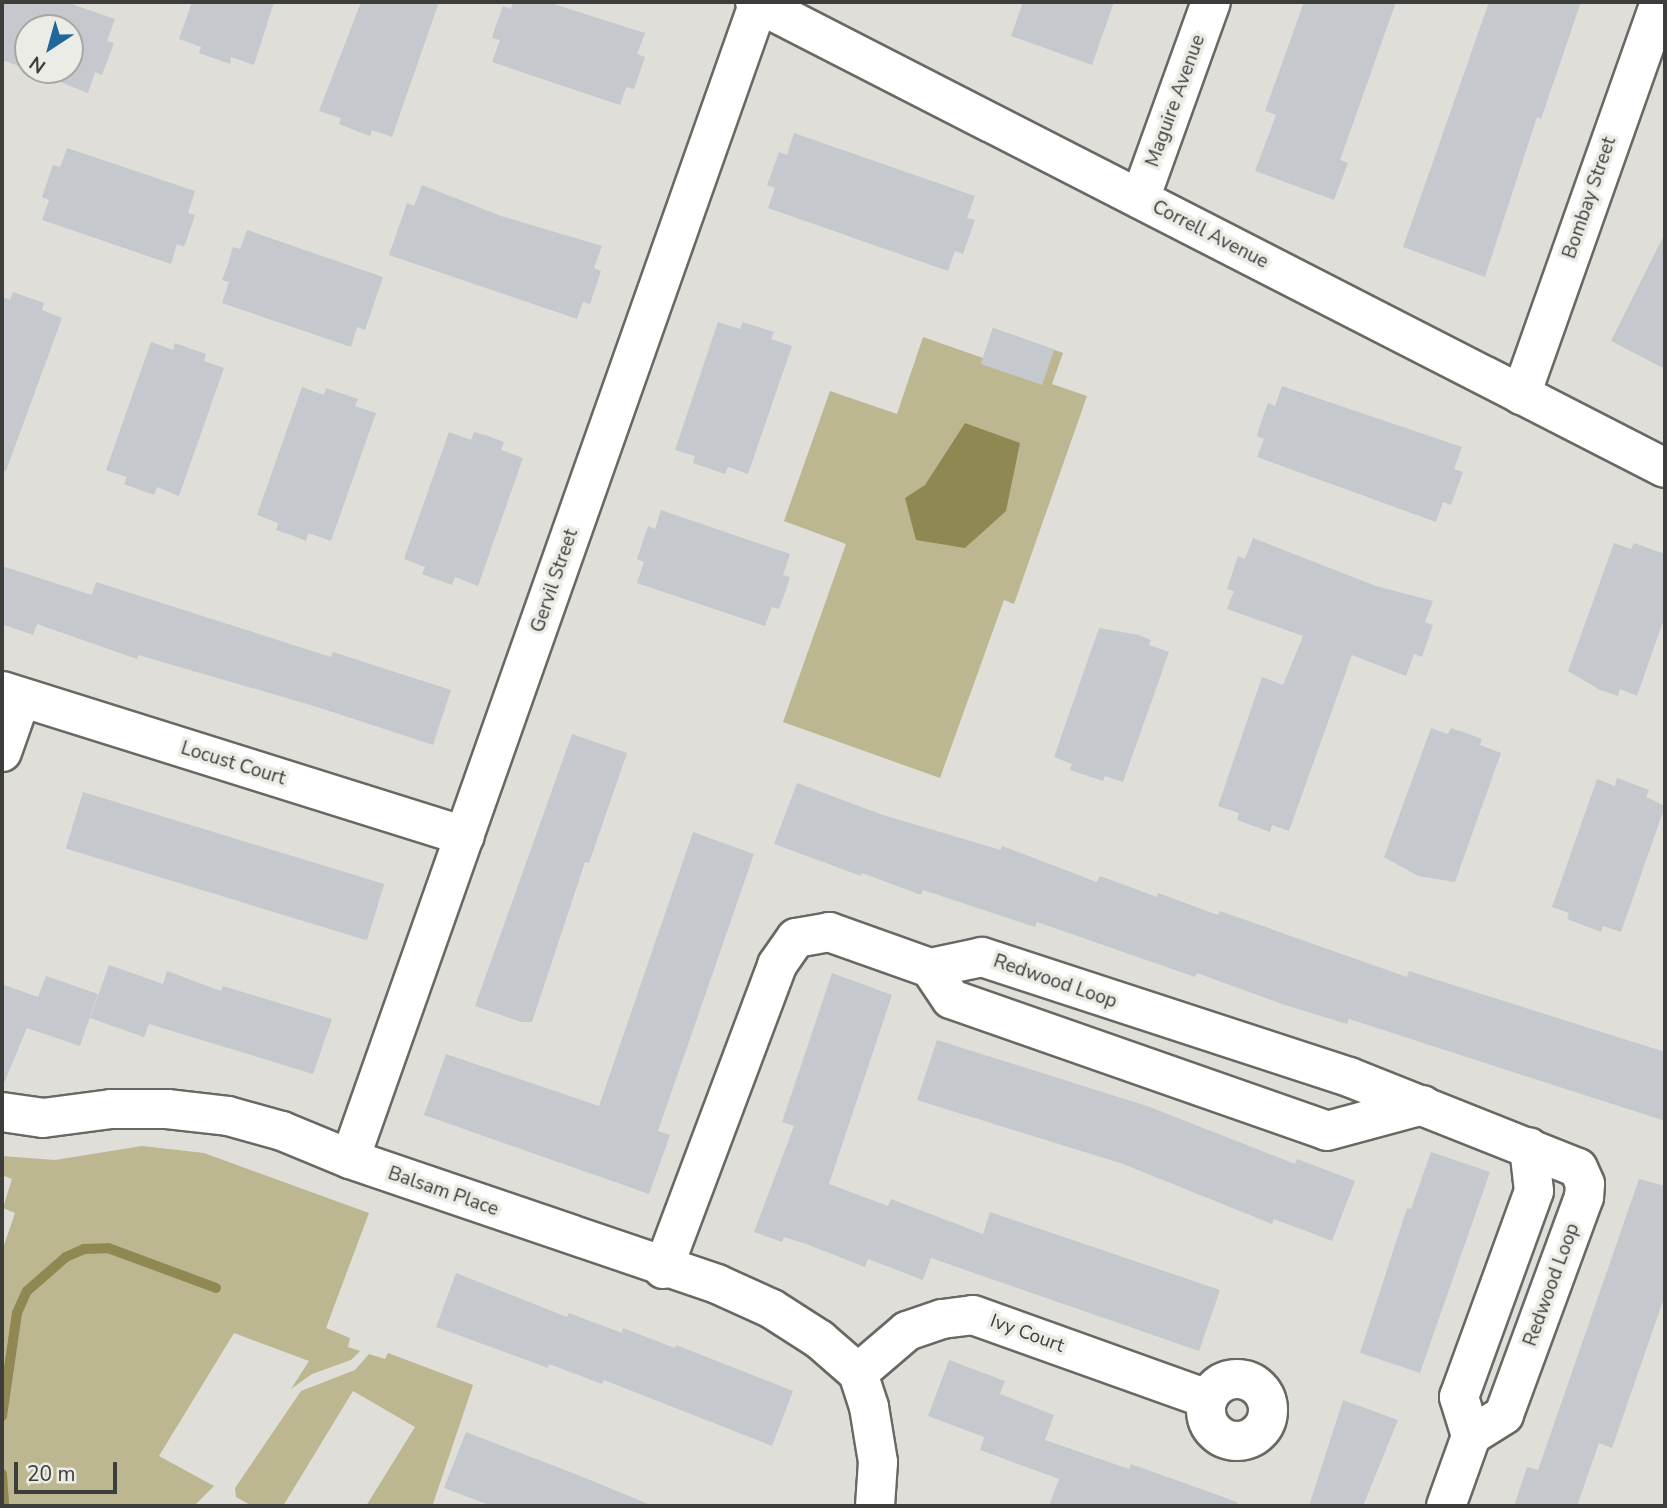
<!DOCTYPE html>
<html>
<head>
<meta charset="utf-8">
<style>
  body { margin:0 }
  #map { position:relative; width:1667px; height:1508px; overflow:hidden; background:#dfded9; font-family:"Nunito Sans",sans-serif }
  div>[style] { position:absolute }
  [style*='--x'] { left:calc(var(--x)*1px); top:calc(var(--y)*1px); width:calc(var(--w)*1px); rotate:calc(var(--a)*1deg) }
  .green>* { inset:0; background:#bcb790 }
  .water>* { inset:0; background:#908852 }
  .stream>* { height:10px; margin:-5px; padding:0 5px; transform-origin:5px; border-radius:5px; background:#908852 }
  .building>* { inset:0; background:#c5c9cd; transform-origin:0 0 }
  .roads { filter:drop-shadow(2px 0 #696863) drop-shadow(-2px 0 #696863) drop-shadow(0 2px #696863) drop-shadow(0 -2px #696863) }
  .minor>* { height:38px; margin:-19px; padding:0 19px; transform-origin:19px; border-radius:19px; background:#fff }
  .minor>.ring { margin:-19px; padding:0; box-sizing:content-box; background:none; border:38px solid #fff; border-radius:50% }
  span { translate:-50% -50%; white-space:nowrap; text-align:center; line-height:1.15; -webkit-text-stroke:7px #ecece6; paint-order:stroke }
  .street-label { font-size:19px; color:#3d3d3b }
  .frame { position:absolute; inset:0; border:4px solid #3d3d3b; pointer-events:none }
  .north { position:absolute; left:14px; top:14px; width:70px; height:70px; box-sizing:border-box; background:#ecece6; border:2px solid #a6a6a2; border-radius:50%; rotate:216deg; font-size:19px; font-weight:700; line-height:28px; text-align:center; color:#3d3d3b }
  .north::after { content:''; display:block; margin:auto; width:24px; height:32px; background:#21679b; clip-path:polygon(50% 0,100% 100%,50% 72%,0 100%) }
  .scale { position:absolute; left:14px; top:1462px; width:103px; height:32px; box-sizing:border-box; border:4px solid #3d3d3b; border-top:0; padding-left:9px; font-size:21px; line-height:24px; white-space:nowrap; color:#3d3d3b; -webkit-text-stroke:5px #ecece6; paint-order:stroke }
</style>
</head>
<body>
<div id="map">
  <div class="green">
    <i style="clip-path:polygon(993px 328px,1063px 353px,1052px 384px,1087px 396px,1014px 604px,1004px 600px,940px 778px,783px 722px,846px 544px,784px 521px,830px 391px,897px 414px,923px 337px,983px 358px)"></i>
    <i style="clip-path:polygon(142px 1146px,204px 1153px,369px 1213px,326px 1328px,350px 1338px,348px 1347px,360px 1351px,351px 1360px,312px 1374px,291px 1389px,309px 1361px,234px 1333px,159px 1456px,214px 1486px,194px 1506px,2px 1506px,2px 1251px,15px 1213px,3px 1208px,12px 1179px,2px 1175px,2px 1156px,55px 1160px)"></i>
    <i style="clip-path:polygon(388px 1353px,473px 1385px,433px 1504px,366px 1506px,415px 1427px,353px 1391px,283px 1506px,252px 1506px,236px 1497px,235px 1488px,301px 1391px,355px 1370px,369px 1354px,385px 1359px)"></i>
  </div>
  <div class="water">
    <i style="clip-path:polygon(965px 423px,1020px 443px,1006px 511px,965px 548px,916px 540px,905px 498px,925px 485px)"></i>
  </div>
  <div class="stream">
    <i style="--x:2;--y:1416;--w:104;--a:-81.7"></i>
    <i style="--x:17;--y:1313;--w:24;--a:-66"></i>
    <i style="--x:27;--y:1291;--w:52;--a:-41.1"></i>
    <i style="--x:66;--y:1257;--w:20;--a:-24"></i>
    <i style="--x:84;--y:1249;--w:24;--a:-2"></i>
    <i style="--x:108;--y:1248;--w:115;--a:20.3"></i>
    <i style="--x:2;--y:1474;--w:32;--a:86"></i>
  </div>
  <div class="building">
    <i style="clip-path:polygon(2px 2px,66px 2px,115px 19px,107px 41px,114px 43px,102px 75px,95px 72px,88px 93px,30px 70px,70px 70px,70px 28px,28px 28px,28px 69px,2px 60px)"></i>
    <i style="clip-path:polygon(192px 2px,274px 2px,254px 65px,231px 57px,230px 64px,199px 53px,201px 47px,179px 39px)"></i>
    <i style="clip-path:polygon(361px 2px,439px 2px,392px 137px,372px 130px,370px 136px,354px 130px,339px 124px,341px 118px,319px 111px)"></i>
    <i style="clip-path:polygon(513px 2px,547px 2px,645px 33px,637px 54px,645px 57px,634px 89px,626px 87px,620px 105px,492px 62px,500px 40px,492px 38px,497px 22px,503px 6px,511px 9px)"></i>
    <i style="clip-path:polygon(1023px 2px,1114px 2px,1092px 65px,1011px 36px)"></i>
    <i style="clip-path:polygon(1304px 2px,1396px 2px,1340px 160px,1348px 163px,1334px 200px,1255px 171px,1276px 115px,1265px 111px)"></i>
    <i style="clip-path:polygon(1489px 2px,1581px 2px,1541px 119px,1537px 117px,1485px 277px,1403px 247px)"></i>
    <i style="clip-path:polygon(794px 133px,975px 196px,967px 218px,975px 220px,963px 254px,955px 251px,948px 271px,768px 208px,775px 188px,767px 185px,779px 152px,787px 155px)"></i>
    <i style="clip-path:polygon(67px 148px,195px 191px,188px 213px,195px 215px,190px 230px,184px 247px,177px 244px,171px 264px,42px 220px,49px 200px,42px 197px,53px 165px,60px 167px)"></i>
    <i style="clip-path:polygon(422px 185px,501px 216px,602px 246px,594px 268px,601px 271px,590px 304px,583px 302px,577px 319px,389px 255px,407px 203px,414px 206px)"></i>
    <i style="clip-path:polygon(247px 230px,383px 277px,365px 330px,357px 327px,351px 347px,222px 303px,229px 282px,222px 280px,228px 264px,233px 247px,240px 249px)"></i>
    <i style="clip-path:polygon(1665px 233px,1665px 369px,1611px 341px)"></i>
    <i style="clip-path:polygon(13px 292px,44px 303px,42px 310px,62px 318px,6px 471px,2px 470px,2px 297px,10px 300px)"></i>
    <i style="clip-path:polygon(718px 322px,740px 329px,743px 322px,774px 332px,771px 339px,792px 346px,748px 474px,728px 467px,725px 474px,693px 463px,695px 456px,675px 450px)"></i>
    <i style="left:993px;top:328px;width:65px;height:38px;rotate:19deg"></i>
    <i style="clip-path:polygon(151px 342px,173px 350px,175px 343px,206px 354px,204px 361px,224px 368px,179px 496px,157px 487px,154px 495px,140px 490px,124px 484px,127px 477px,106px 470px)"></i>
    <i style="clip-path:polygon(1282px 386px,1462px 447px,1454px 469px,1463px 472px,1451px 505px,1443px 502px,1436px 522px,1257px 457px,1264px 439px,1257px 436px,1262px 419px,1268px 403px,1275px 406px)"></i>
    <i style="clip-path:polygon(302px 387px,324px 395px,326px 388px,358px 399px,355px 406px,376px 413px,331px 541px,308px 533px,306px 541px,291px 535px,276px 530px,278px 523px,257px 515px)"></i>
    <i style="clip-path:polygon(449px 432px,471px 440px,474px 432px,488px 436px,504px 442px,501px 450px,523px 458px,478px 586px,455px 577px,452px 585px,438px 580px,422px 574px,425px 567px,404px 559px)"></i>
    <i style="clip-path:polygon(661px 510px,790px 554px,783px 575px,790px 577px,785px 593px,779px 609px,772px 607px,765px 626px,637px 583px,644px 562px,637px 559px,648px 526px,655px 529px)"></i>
    <i style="clip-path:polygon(1253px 538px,1376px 586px,1433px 601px,1425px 622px,1433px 625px,1422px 657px,1414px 654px,1406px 676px,1352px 655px,1289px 831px,1272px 825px,1270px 832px,1237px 820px,1239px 813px,1218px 806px,1262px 677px,1283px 685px,1303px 636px,1227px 609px,1234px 591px,1227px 589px,1238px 556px,1245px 559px)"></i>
    <i style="clip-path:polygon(1614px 543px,1631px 549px,1634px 543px,1665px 554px,1665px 616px,1637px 696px,1620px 689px,1618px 696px,1600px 690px,1568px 671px)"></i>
    <i style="clip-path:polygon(2px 566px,92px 595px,96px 582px,331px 657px,333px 652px,451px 690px,433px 745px,314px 706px,138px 655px,137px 659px,37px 624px,33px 635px,2px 624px)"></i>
    <i style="clip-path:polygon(1099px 628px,1139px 635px,1151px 640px,1149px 645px,1169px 652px,1123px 782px,1105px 776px,1103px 781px,1070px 770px,1072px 764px,1054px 757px)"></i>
    <i style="clip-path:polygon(1431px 728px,1448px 734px,1451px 728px,1469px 734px,1482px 739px,1480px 745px,1501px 753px,1455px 882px,1418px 876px,1384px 857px)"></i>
    <i style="clip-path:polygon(572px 734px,627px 753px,589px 863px,585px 862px,532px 1022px,521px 1022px,475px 1006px)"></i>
    <i style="clip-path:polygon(1617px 778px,1649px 790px,1646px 797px,1665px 806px,1621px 932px,1603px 926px,1601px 932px,1567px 919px,1569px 913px,1552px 907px,1597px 779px,1615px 786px)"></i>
    <i style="clip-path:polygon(797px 783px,883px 815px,1001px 850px,1002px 846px,1097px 882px,1100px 876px,1157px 897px,1158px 893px,1218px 915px,1220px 911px,1407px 977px,1409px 971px,1665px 1052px,1665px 1121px,1349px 1019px,1347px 1024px,1285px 1005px,1197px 973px,1195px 977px,1037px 922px,1035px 927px,923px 890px,921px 895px,862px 873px,861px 876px,774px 844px)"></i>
    <i style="left:83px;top:792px;width:315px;height:59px;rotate:17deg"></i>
    <i style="clip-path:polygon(693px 832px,754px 854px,658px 1131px,670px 1135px,649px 1194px,424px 1115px,446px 1054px,599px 1106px)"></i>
    <i style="clip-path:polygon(109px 965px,163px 984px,167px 971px,221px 991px,223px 986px,332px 1019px,313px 1074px,149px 1024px,144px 1037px,90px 1018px)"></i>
    <i style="clip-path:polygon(832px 973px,892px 995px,829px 1184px,888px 1206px,891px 1199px,983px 1234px,990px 1212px,1220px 1290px,1199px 1351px,931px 1258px,923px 1280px,868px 1259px,865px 1267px,806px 1244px,784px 1237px,782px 1242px,754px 1232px,794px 1126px,782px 1122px)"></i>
    <i style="clip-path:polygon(46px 976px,98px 994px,80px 1046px,27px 1028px,2px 1088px,2px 984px,38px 997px)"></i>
    <i style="clip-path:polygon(937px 1040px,1150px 1107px,1295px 1164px,1297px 1159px,1355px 1181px,1332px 1241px,1274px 1219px,1272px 1224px,1123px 1164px,917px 1100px)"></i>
    <i style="clip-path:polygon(1431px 1152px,1490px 1172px,1420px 1373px,1360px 1353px,1407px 1208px,1411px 1209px)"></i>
    <i style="clip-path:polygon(1639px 1179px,1665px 1186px,1665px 1295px,1612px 1448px,1599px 1443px,1577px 1506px,1514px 1506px,1527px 1467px,1538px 1470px)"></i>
    <i style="clip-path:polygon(456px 1273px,567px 1317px,569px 1313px,622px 1333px,623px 1328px,675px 1348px,676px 1345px,793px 1391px,772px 1446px,604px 1380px,602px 1384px,549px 1364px,548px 1368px,436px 1327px)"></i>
    <i style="clip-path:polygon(949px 1360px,1005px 1381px,1000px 1394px,1054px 1415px,1045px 1440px,1129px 1469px,1131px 1464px,1237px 1502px,1237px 1506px,1049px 1506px,1059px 1479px,980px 1450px,984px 1437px,928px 1416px)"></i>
    <i style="clip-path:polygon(1343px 1400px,1398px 1420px,1363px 1506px,1309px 1506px)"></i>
    <i style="clip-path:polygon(466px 1432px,578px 1475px,653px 1506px,492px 1506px,444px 1488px)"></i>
  </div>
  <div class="roads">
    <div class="minor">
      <i style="--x:755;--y:2;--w:1022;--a:27.12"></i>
      <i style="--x:1140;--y:199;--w:209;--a:-70.2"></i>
      <i style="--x:1521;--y:395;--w:417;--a:-70.5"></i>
      <i style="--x:2;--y:691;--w:485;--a:17.4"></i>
      <i style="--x:2;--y:752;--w:57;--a:-70.6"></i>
      <i style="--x:930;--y:968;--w:37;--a:56"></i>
      <i style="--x:951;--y:999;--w:398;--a:19.3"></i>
      <i style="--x:1327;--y:1131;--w:99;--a:-15.2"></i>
      <i style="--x:2;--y:1112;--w:41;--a:8.3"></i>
      <i style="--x:43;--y:1118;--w:69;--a:-7.5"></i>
      <i style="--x:111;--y:1109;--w:56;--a:0"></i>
      <i style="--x:167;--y:1109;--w:61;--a:6.5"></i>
      <i style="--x:228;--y:1116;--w:56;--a:15.5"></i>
      <i style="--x:282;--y:1131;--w:74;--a:22.4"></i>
      <i style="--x:350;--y:1159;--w:388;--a:18.8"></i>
      <i style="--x:717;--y:1284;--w:60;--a:24.4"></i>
      <i style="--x:772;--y:1309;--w:56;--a:32.6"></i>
      <i style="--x:819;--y:1339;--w:52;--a:41.1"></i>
      <i style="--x:350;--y:1159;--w:1227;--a:-70.53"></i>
      <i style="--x:663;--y:1269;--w:325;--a:-69.4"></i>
      <i style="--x:777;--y:965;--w:33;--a:-55"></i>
      <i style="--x:796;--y:938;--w:34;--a:-10"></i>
      <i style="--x:829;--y:932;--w:107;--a:19.6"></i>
      <i style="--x:930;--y:968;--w:53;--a:-11.9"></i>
      <i style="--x:982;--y:957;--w:386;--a:18.1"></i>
      <i style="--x:1349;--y:1077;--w:246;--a:21.7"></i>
      <i style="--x:1578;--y:1168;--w:17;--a:66"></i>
      <i style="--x:1585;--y:1184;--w:13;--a:94"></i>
      <i style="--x:1584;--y:1197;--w:232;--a:110.2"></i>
      <i style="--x:1504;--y:1415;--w:39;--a:148"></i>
      <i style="--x:858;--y:1373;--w:65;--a:-40.6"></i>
      <i style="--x:907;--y:1331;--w:37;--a:-19"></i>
      <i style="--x:942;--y:1319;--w:31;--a:-7"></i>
      <i style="--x:973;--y:1315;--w:249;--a:19.7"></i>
      <i style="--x:858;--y:1373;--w:36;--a:72"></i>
      <i style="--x:869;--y:1407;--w:56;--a:80.7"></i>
      <i style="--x:878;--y:1462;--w:44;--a:93.9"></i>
      <i class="ring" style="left:1206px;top:1379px;width:24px;height:24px"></i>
      <i style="--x:1446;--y:1506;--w:74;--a:-70.3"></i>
      <i style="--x:1471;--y:1436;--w:41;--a:-107.1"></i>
      <i style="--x:1459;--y:1397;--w:219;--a:-70"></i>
      <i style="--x:1534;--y:1191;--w:44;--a:-96.5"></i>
    </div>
  </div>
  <div class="street-label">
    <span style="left:1176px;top:101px;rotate:-70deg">Maguire Avenue</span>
    <span style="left:1590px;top:198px;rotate:-71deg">Bombay Street</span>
    <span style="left:1210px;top:235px;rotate:27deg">Correll Avenue</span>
    <span style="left:555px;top:581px;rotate:-71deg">Gervil Street</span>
    <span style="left:233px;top:764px;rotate:17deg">Locust Court</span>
    <span style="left:1055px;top:982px;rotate:19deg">Redwood Loop</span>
    <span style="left:443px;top:1192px;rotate:19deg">Balsam Place</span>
    <span style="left:1552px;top:1285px;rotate:-70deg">Redwood Loop</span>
    <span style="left:1027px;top:1334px;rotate:20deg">Ivy Court</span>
  </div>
  <div class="frame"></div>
  <div class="north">N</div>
  <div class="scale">20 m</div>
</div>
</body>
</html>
